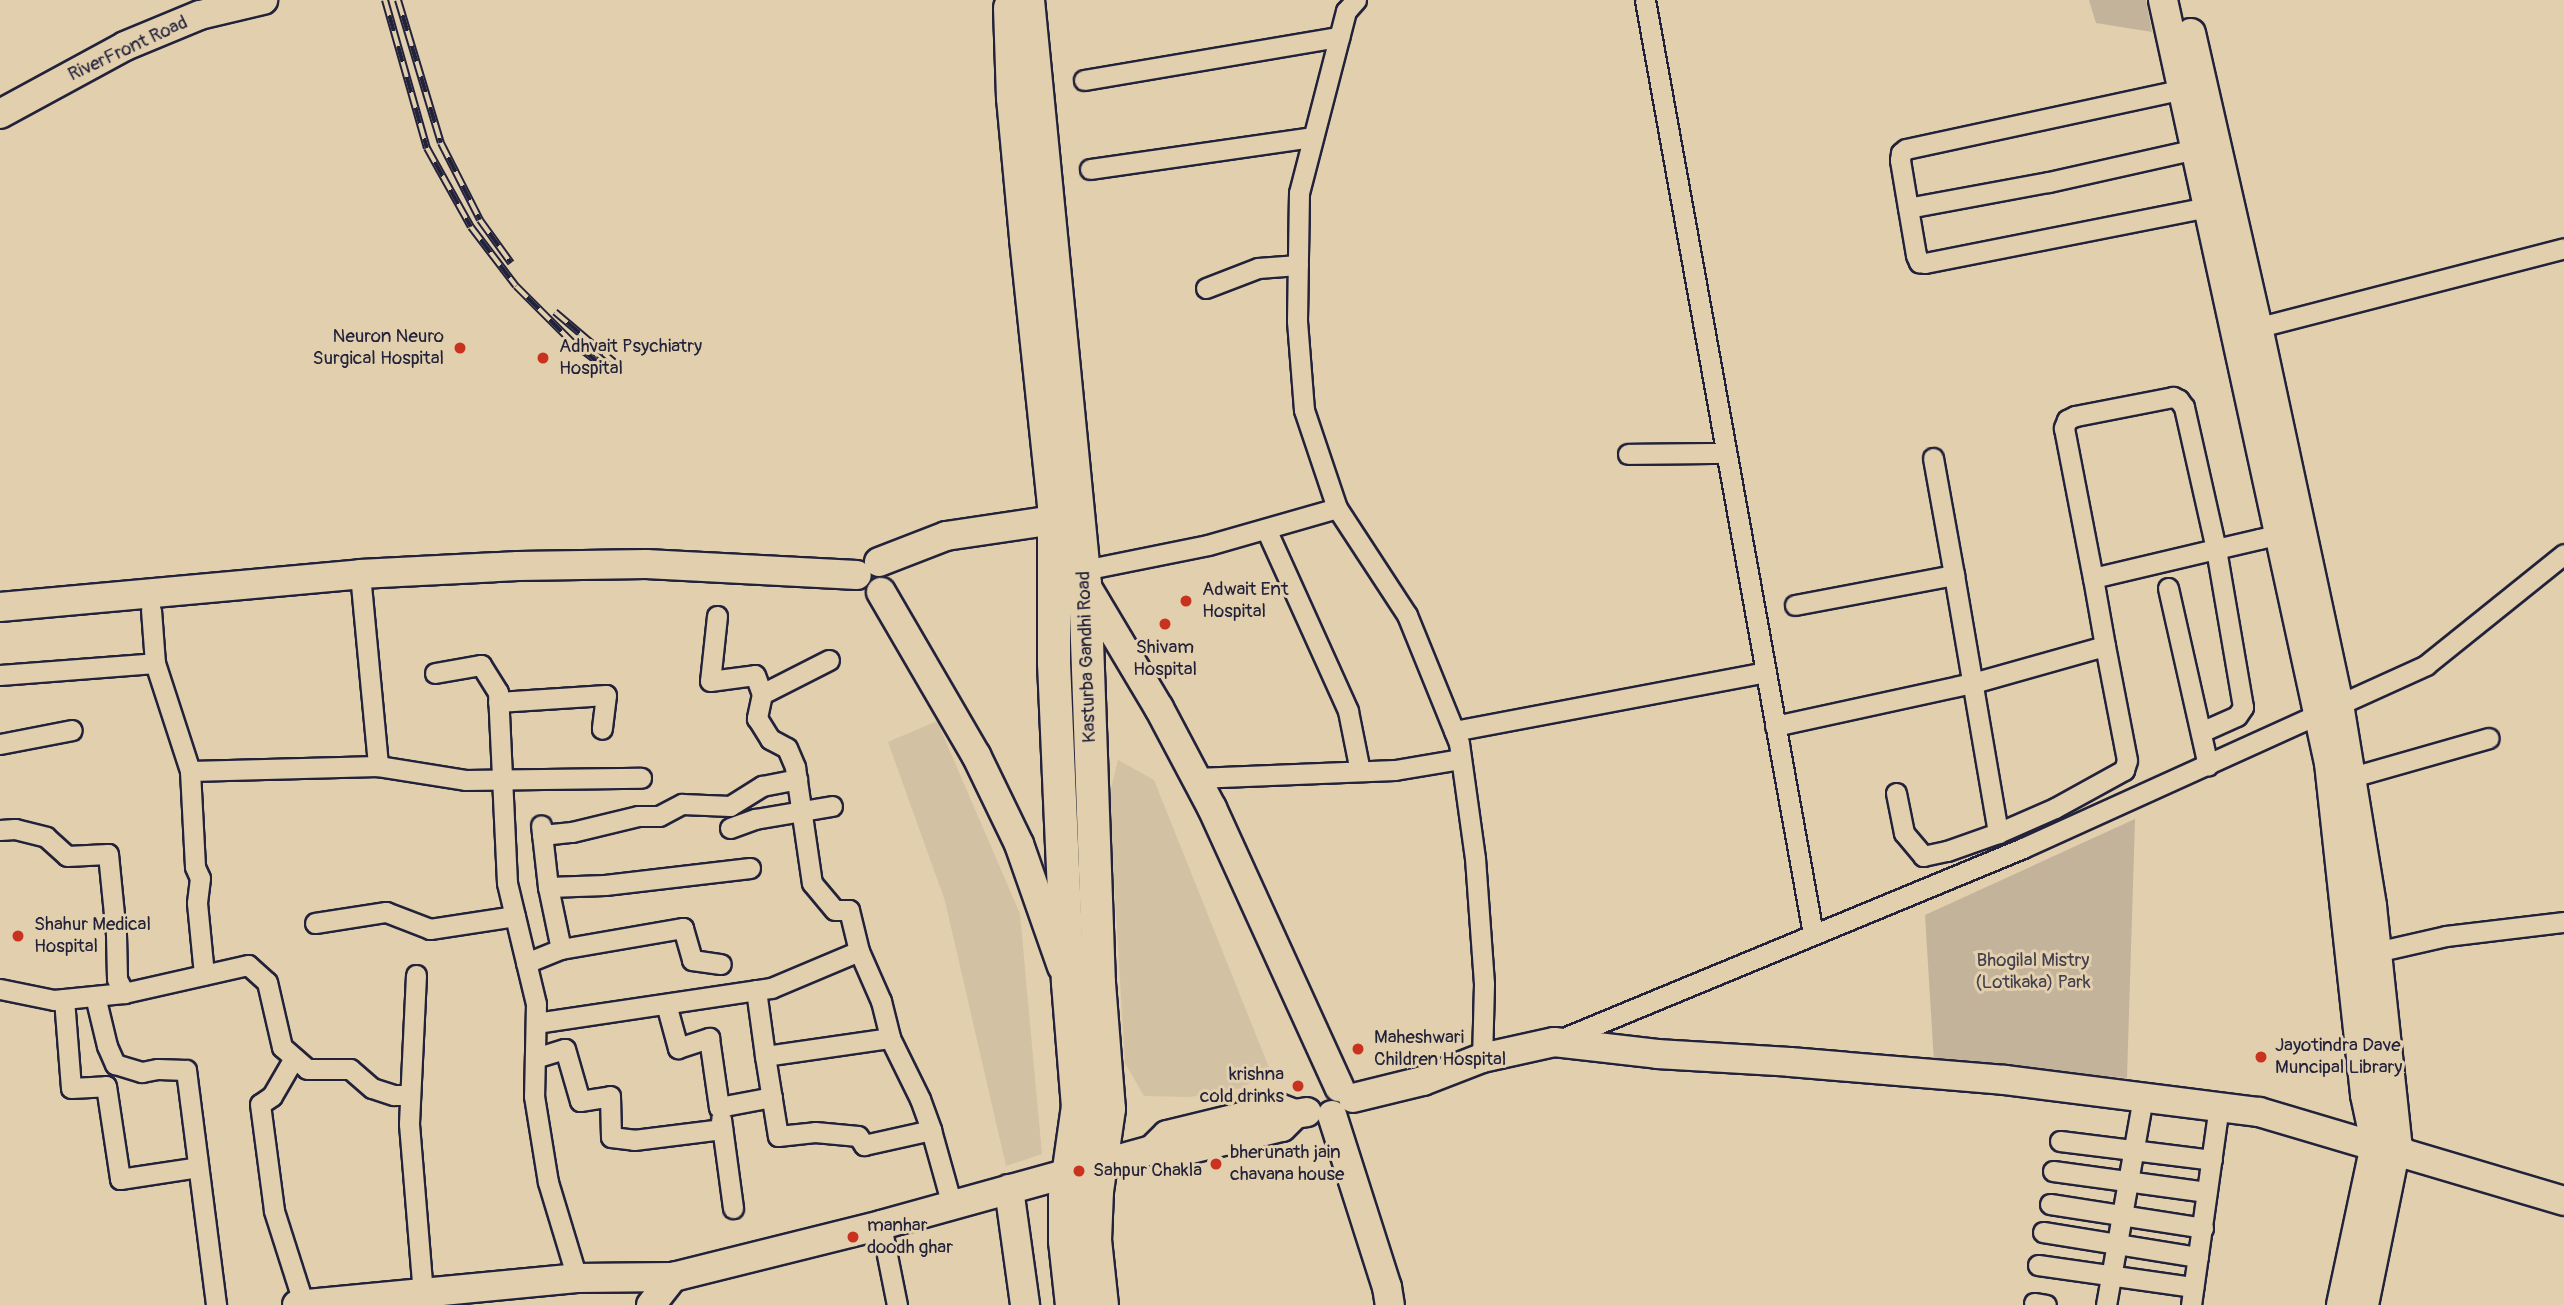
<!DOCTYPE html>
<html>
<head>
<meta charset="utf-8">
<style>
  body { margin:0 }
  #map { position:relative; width:2564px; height:1305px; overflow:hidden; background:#e2cfad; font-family:Pangolin,sans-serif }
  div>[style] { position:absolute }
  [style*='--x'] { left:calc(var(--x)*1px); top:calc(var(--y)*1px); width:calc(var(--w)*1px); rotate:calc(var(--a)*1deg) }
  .built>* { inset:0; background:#d3c1a4 }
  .green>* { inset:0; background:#c3b39a }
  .roads { filter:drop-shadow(2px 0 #22223b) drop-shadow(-2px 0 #22223b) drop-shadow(0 2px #22223b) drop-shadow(0 -2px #22223b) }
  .street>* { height:19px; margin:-9.5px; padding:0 9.5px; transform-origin:9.5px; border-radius:9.5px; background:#e2cfad }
  .secondary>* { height:28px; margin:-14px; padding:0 14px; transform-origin:14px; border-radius:14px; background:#e2cfad }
  .primary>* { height:32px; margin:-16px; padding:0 16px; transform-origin:16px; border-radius:16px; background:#e2cfad }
  .rail>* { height:8px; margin-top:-4px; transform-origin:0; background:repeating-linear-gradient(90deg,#e2cfad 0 16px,#22223b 0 32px); box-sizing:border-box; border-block:2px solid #22223b }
  .dots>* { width:19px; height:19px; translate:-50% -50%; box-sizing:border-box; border:4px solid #e2cfad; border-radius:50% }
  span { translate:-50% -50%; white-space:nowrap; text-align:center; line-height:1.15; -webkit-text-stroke:6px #e2cfad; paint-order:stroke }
  .street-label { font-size:19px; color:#22223b }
  .poi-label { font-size:19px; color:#22223b }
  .right { translate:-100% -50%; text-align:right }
  .left { translate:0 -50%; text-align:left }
  .park-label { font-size:19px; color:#423f4e }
</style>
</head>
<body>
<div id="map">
  <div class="built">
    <i style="clip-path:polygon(937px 721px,1020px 914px,1042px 1154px,1006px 1166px,945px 901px,888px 742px)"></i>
    <i style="clip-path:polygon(1118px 760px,1154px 780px,1270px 1070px,1242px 1088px,1190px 1097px,1144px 1096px,1125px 1063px,1109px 797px)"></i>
  </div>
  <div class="green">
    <i style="clip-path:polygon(2089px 0,2146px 0,2152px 32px,2096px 23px)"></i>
    <i style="clip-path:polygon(2135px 819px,2127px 1078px,1934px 1062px,1925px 915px)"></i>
  </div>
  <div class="roads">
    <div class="street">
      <i style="--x:1356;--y:0;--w:15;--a:132"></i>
      <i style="--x:1346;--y:11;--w:188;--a:104.5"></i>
      <i style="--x:1299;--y:193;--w:128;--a:90.9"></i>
      <i style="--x:1297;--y:321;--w:89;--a:85.5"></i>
      <i style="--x:1304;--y:410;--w:103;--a:71.4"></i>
      <i style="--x:1337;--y:508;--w:128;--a:56.8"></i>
      <i style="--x:1407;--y:615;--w:138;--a:67.9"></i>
      <i style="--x:1459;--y:743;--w:116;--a:82.1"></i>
      <i style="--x:1475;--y:858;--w:126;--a:85.9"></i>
      <i style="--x:1484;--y:984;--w:74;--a:91.5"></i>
      <i style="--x:1645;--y:0;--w:949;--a:79.8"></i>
      <i style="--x:1084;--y:80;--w:259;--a:-9.6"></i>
      <i style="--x:2196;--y:149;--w:152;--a:167.4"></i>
      <i style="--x:2048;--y:182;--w:142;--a:169.5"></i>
      <i style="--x:1908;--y:208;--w:48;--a:80.3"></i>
      <i style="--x:1916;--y:255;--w:8;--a:67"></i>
      <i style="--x:1919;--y:262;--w:6;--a:9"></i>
      <i style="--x:1925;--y:263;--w:289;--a:-11.2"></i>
      <i style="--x:1090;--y:169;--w:225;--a:-8.2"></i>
      <i style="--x:1908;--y:208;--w:49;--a:-99.5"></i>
      <i style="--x:1900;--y:160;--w:7;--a:-82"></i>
      <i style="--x:1901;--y:153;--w:6;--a:-39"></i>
      <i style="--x:1906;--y:149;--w:283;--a:-12.2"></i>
      <i style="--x:1206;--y:288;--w:56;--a:-21"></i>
      <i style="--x:1258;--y:268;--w:40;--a:-4.3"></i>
      <i style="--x:2248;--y:330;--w:326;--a:-14.5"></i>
      <i style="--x:1628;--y:454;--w:98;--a:-0.6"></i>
      <i style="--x:1933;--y:458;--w:119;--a:79.8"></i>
      <i style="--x:1266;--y:529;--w:200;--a:65.7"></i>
      <i style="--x:1348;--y:711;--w:61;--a:78.7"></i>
      <i style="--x:1084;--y:570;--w:126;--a:-11.4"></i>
      <i style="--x:1208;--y:545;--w:134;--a:-16"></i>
      <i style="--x:360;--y:574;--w:193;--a:84.6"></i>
      <i style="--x:2168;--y:588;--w:182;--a:77.3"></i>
      <i style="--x:1795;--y:605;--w:162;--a:-10.7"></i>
      <i style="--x:1954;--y:575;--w:262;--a:80.3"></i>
      <i style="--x:717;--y:616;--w:65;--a:96.1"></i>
      <i style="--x:710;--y:681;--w:45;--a:-7.6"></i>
      <i style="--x:755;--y:675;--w:20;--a:70"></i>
      <i style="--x:762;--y:694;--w:75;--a:-26.9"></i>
      <i style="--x:155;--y:663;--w:114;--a:72"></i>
      <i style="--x:190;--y:771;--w:96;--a:87"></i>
      <i style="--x:195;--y:867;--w:12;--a:66"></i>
      <i style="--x:200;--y:878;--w:25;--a:97"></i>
      <i style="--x:197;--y:903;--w:72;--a:84.4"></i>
      <i style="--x:435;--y:673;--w:47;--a:-9.9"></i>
      <i style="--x:481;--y:665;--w:32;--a:58"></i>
      <i style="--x:498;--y:692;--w:191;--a:87.3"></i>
      <i style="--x:507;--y:883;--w:124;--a:76.5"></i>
      <i style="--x:536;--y:1004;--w:92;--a:91.2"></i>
      <i style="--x:534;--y:1096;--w:87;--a:80.8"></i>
      <i style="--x:548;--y:1182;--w:100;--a:73.2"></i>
      <i style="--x:0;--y:675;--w:155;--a:-4.4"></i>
      <i style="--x:155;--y:663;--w:53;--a:-94.3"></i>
      <i style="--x:762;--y:694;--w:25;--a:102"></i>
      <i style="--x:757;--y:718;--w:25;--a:58"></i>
      <i style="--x:770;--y:739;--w:19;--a:28"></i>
      <i style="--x:787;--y:748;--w:21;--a:67"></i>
      <i style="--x:795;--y:767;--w:117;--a:81.7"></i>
      <i style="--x:812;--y:883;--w:35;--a:50"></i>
      <i style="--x:835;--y:910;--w:14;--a:0"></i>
      <i style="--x:849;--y:910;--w:42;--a:76.3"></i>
      <i style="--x:859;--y:951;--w:55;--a:66.3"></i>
      <i style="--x:881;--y:1001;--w:38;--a:76"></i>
      <i style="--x:890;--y:1038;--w:68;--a:63.8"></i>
      <i style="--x:920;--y:1099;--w:33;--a:70"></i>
      <i style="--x:931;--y:1130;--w:78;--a:74.4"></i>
      <i style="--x:498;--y:702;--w:108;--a:-3.7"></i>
      <i style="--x:606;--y:695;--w:34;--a:97"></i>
      <i style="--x:1775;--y:726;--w:203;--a:-12.3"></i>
      <i style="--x:1973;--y:683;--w:137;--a:-15.7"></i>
      <i style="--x:2105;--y:646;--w:69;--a:-100"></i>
      <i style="--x:1454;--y:731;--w:317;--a:-10.7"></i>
      <i style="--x:2201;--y:732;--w:39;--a:-24"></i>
      <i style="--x:2237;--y:716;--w:11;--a:-56"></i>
      <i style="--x:2243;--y:707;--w:160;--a:-99.7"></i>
      <i style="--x:2216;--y:549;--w:146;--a:-102.7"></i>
      <i style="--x:2184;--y:407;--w:9;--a:-126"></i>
      <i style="--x:2179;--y:400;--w:7;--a:-153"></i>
      <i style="--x:2173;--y:397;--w:100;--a:169"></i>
      <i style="--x:2075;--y:416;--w:9;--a:153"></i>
      <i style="--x:2067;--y:420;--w:9;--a:111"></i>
      <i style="--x:2064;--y:428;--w:153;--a:79.1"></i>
      <i style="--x:2093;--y:578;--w:126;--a:-13.3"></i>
      <i style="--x:2216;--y:549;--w:44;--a:-13.1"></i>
      <i style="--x:2259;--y:539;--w:22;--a:-13"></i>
      <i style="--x:0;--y:744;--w:73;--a:-11"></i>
      <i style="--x:190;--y:771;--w:188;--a:-1.5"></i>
      <i style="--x:378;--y:766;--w:88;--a:9.1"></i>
      <i style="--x:465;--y:780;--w:176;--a:-0.7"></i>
      <i style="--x:2352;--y:777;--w:142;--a:-15.9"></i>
      <i style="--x:1196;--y:778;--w:199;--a:-2.3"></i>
      <i style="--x:1395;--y:770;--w:67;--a:-9.5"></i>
      <i style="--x:1896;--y:793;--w:41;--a:78.7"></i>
      <i style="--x:1904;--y:833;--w:30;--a:50"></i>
      <i style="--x:1923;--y:856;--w:25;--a:-12"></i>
      <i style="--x:1947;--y:851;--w:54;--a:-19.4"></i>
      <i style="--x:1998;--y:833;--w:62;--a:-23.7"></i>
      <i style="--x:2055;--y:808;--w:79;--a:-28.8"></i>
      <i style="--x:2124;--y:770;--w:10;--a:-73"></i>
      <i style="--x:2127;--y:760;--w:116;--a:-100.9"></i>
      <i style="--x:730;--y:828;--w:27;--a:-20"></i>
      <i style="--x:755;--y:819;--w:78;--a:-9.6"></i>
      <i style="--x:0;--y:830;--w:15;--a:-4"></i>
      <i style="--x:15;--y:829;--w:32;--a:14"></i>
      <i style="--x:46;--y:837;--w:28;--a:42"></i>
      <i style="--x:67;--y:856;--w:41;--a:-2.8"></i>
      <i style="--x:108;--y:854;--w:80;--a:84.3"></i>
      <i style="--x:116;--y:934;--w:45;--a:88.7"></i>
      <i style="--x:117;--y:979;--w:16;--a:63"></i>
      <i style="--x:542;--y:835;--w:30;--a:-6"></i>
      <i style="--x:572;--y:832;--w:68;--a:-13.6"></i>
      <i style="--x:638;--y:816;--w:21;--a:0"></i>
      <i style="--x:659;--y:816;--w:26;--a:-28"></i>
      <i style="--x:682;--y:804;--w:48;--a:2.4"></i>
      <i style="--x:730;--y:806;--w:38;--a:-32"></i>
      <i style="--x:762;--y:786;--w:36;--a:-11"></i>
      <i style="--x:548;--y:887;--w:57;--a:-2"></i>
      <i style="--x:605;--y:885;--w:146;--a:-6.7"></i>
      <i style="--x:315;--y:923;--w:72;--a:-8.8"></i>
      <i style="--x:386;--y:912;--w:47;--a:21.1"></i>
      <i style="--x:430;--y:929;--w:86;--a:-8.7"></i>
      <i style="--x:561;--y:949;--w:124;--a:-9.8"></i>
      <i style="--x:683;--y:928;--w:33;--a:74"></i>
      <i style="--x:692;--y:960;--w:29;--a:8"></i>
      <i style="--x:2376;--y:952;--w:72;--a:-12.9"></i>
      <i style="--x:2446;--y:936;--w:119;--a:-6.8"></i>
      <i style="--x:526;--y:963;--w:38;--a:-22"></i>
      <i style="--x:561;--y:949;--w:63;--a:-101.8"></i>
      <i style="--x:548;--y:887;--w:62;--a:-96.4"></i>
      <i style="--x:416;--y:975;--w:149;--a:92.7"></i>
      <i style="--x:409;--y:1124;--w:182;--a:85.3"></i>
      <i style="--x:0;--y:989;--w:55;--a:11.5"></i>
      <i style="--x:54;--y:1000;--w:70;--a:-5.7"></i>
      <i style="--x:124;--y:993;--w:127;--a:-12.7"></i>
      <i style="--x:248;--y:965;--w:25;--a:42"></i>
      <i style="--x:267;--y:982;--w:67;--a:77"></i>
      <i style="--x:282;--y:1047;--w:33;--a:41"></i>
      <i style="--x:307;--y:1069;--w:43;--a:0"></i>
      <i style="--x:350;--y:1069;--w:29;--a:41"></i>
      <i style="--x:372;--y:1088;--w:23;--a:18"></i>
      <i style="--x:394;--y:1095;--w:16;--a:0"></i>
      <i style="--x:756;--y:990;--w:67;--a:82.2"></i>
      <i style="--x:765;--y:1056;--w:126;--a:-8.2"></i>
      <i style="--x:95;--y:996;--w:51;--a:76.5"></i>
      <i style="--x:107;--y:1046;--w:20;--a:66"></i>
      <i style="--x:115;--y:1064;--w:28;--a:17"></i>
      <i style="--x:142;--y:1072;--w:16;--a:-11"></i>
      <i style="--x:158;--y:1069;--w:28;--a:2"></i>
      <i style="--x:186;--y:1070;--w:237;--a:82.7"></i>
      <i style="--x:64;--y:999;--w:89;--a:85.5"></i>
      <i style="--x:71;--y:1088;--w:35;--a:-3"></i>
      <i style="--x:106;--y:1086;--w:94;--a:81.4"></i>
      <i style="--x:120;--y:1179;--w:79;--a:-8.7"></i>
      <i style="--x:666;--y:1004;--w:46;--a:74.7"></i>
      <i style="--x:678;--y:1048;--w:33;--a:-18"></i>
      <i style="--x:709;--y:1038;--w:70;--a:81.8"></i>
      <i style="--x:719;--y:1107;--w:54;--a:-10.7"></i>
      <i style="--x:536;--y:1023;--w:238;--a:-8.5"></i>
      <i style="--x:771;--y:988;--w:95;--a:-22.8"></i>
      <i style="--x:1559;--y:1040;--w:502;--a:-22.48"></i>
      <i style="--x:2023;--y:848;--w:443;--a:-24.4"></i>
      <i style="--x:2426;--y:665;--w:177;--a:-38.8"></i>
      <i style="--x:765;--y:1056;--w:81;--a:80.8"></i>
      <i style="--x:778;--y:1136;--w:37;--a:-6"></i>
      <i style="--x:815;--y:1132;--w:43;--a:5.3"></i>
      <i style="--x:858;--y:1136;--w:11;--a:56"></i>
      <i style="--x:864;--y:1145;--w:69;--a:-12.6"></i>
      <i style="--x:294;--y:1058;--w:44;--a:120.1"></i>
      <i style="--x:272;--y:1096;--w:14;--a:146"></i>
      <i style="--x:260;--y:1104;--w:108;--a:82.5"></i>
      <i style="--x:274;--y:1211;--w:99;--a:72.3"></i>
      <i style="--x:535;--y:1058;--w:31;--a:-17"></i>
      <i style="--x:565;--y:1049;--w:54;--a:73.9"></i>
      <i style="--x:580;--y:1101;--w:30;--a:-9"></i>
      <i style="--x:610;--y:1096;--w:41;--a:88.6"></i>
      <i style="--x:611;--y:1137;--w:23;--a:7"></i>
      <i style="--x:634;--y:1140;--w:89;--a:-7.1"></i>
      <i style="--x:721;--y:1119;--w:90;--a:82.3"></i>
      <i style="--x:2060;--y:1141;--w:153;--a:7.1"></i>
      <i style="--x:2053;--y:1171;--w:155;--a:7.8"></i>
      <i style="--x:2050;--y:1204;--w:155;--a:8.9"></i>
      <i style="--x:881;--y:1225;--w:82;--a:78.7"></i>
      <i style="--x:2043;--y:1232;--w:157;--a:9.2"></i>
      <i style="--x:2038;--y:1265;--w:157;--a:8.1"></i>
      <i style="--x:2034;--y:1303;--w:12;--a:9"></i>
      <i style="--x:2106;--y:1305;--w:210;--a:-79.9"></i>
      <i style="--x:2191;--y:1305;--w:200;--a:-82"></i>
    </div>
    <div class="secondary">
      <i style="--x:2163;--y:0;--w:781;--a:77.73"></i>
      <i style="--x:2329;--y:763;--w:334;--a:83.8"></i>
      <i style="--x:2365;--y:1095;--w:48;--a:78"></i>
      <i style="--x:2375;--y:1142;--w:8;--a:97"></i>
      <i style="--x:2374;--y:1150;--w:13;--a:51"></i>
      <i style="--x:2382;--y:1160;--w:8;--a:0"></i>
      <i style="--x:2390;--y:1160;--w:9;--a:-36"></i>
      <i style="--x:2397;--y:1155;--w:8;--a:-76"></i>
      <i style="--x:2399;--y:1147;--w:11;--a:-117"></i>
      <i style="--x:2394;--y:1137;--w:8;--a:-166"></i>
      <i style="--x:2386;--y:1135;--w:13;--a:148"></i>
      <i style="--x:2191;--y:33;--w:302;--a:77.2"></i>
      <i style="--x:2258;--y:327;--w:386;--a:77.9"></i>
      <i style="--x:2339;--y:704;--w:205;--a:80.7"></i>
      <i style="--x:2372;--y:906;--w:235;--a:83.9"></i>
      <i style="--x:0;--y:114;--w:142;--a:-28.5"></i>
      <i style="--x:125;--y:46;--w:81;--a:-22.5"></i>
      <i style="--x:200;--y:15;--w:65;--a:-13.4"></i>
      <i style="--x:879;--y:562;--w:72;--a:-21.2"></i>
      <i style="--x:946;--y:536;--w:110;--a:-8.4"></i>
      <i style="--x:1085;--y:584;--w:144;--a:59.2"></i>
      <i style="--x:1159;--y:708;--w:113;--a:62.1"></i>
      <i style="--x:1212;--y:808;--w:307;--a:65.5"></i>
      <i style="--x:881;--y:592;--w:189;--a:59.8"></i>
      <i style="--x:976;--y:755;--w:99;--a:64.2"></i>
      <i style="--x:1019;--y:844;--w:130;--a:70.7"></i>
      <i style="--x:0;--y:607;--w:362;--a:-5.2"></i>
      <i style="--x:360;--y:574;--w:158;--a:-2.9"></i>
      <i style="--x:518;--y:566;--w:128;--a:-0.9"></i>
      <i style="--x:646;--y:564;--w:211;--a:3"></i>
      <i style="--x:1353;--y:1098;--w:72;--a:-13.7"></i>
      <i style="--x:1423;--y:1081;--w:63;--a:-21.3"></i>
      <i style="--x:1482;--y:1058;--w:74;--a:-12.5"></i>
      <i style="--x:1554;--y:1042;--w:104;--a:6.6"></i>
      <i style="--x:1657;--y:1054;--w:133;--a:3.4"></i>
      <i style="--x:1790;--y:1062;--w:216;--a:4.8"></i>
      <i style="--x:2005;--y:1080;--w:256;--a:7.2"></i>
      <i style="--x:2259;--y:1112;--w:120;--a:16.5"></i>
      <i style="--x:1332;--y:1115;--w:181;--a:72.3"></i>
      <i style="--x:1387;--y:1287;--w:18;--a:81"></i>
      <i style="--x:1152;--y:1150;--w:21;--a:-45"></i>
      <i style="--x:1167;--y:1135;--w:115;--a:-13.6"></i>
      <i style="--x:1279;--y:1108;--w:17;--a:21"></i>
      <i style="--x:1295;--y:1114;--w:12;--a:-9"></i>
      <i style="--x:2399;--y:1152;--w:172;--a:16.5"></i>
      <i style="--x:1009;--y:1189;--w:117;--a:82.1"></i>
      <i style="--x:297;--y:1305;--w:281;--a:-5.5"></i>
      <i style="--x:577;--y:1278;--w:96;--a:-0.6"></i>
      <i style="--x:651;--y:1305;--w:36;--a:-52"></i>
      <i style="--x:673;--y:1277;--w:214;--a:-14"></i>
      <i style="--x:881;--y:1225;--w:281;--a:-15.5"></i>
      <i style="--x:1152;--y:1150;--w:19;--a:12"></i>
      <i style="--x:1171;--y:1154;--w:114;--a:-13.7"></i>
      <i style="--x:1282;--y:1127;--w:18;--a:-45"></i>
      <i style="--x:2341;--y:1305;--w:158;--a:-78"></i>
      <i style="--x:2364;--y:1305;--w:150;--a:-78.5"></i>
    </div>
    <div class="primary">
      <i style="--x:1028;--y:0;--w:587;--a:84.43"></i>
      <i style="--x:1085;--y:584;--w:399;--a:88"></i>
      <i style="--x:1099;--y:983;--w:126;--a:85.5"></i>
      <i style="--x:1109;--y:1109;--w:83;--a:98.3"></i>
      <i style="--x:1097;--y:1191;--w:49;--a:92.3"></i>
      <i style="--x:1095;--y:1240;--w:65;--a:83.9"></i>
      <i style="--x:1010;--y:8;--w:90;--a:88.1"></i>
      <i style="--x:1013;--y:98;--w:142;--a:84.7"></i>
      <i style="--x:1026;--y:239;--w:268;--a:84"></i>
      <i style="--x:1054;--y:506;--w:157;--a:90"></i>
      <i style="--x:1054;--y:663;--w:320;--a:87.5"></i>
      <i style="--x:1068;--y:983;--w:123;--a:85.4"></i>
      <i style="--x:1078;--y:1106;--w:92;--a:98.1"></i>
      <i style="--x:1065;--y:1197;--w:44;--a:90"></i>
      <i style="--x:1065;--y:1241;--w:64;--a:83.8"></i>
    </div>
  </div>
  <div class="rail">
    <i style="--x:385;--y:0;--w:154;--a:74.2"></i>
    <i style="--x:427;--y:148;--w:90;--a:60.9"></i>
    <i style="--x:471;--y:227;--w:74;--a:52.7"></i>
    <i style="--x:516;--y:286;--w:81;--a:45"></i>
    <i style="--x:573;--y:343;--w:48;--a:37.3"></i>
    <i style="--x:398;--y:0;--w:149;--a:73.3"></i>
    <i style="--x:441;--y:143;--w:86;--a:63.1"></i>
    <i style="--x:480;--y:220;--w:53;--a:54.2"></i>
    <i style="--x:555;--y:312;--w:77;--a:40.3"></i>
  </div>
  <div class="dots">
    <i style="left:460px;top:348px;background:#c8321e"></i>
    <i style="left:543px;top:358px;background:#c8321e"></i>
    <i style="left:1186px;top:601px;background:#c8321e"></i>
    <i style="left:1165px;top:624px;background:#c8321e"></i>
    <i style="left:18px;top:936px;background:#c8321e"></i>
    <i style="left:1358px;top:1049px;background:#c8321e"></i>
    <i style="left:2261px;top:1057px;background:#c8321e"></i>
    <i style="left:1298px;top:1086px;background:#c8321e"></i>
    <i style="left:1216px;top:1164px;background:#c8321e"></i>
    <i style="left:1079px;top:1171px;background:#c8321e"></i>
    <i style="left:853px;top:1237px;background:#c8321e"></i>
  </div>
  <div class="street-label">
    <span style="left:128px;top:49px;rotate:-25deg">RiverFront Road</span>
    <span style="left:1087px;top:657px;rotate:-92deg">Kasturba Gandhi Road</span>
  </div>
  <div class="poi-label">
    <span class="right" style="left:444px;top:348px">Neuron Neuro<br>Surgical Hospital</span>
    <span class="left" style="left:559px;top:358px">Adhvait Psychiatry<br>Hospital</span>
    <span class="left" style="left:1202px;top:601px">Adwait Ent<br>Hospital</span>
    <span style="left:1165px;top:659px">Shivam<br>Hospital</span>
    <span class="left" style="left:34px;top:936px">Shahur Medical<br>Hospital</span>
    <span class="left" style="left:1374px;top:1049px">Maheshwari<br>Children Hospital</span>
    <span class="left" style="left:2275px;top:1057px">Jayotindra Dave<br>Muncipal Library</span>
    <span class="right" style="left:1284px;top:1086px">krishna<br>cold drinks</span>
    <span class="left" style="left:1230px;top:1164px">bherunath jain<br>chavana house</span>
    <span class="left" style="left:1093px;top:1171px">Sahpur Chakla</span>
    <span class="left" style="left:867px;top:1237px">manhar<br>doodh ghar</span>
  </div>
  <div class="park-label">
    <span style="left:2033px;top:972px">Bhogilal Mistry<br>(Lotikaka) Park</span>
  </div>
</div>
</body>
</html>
